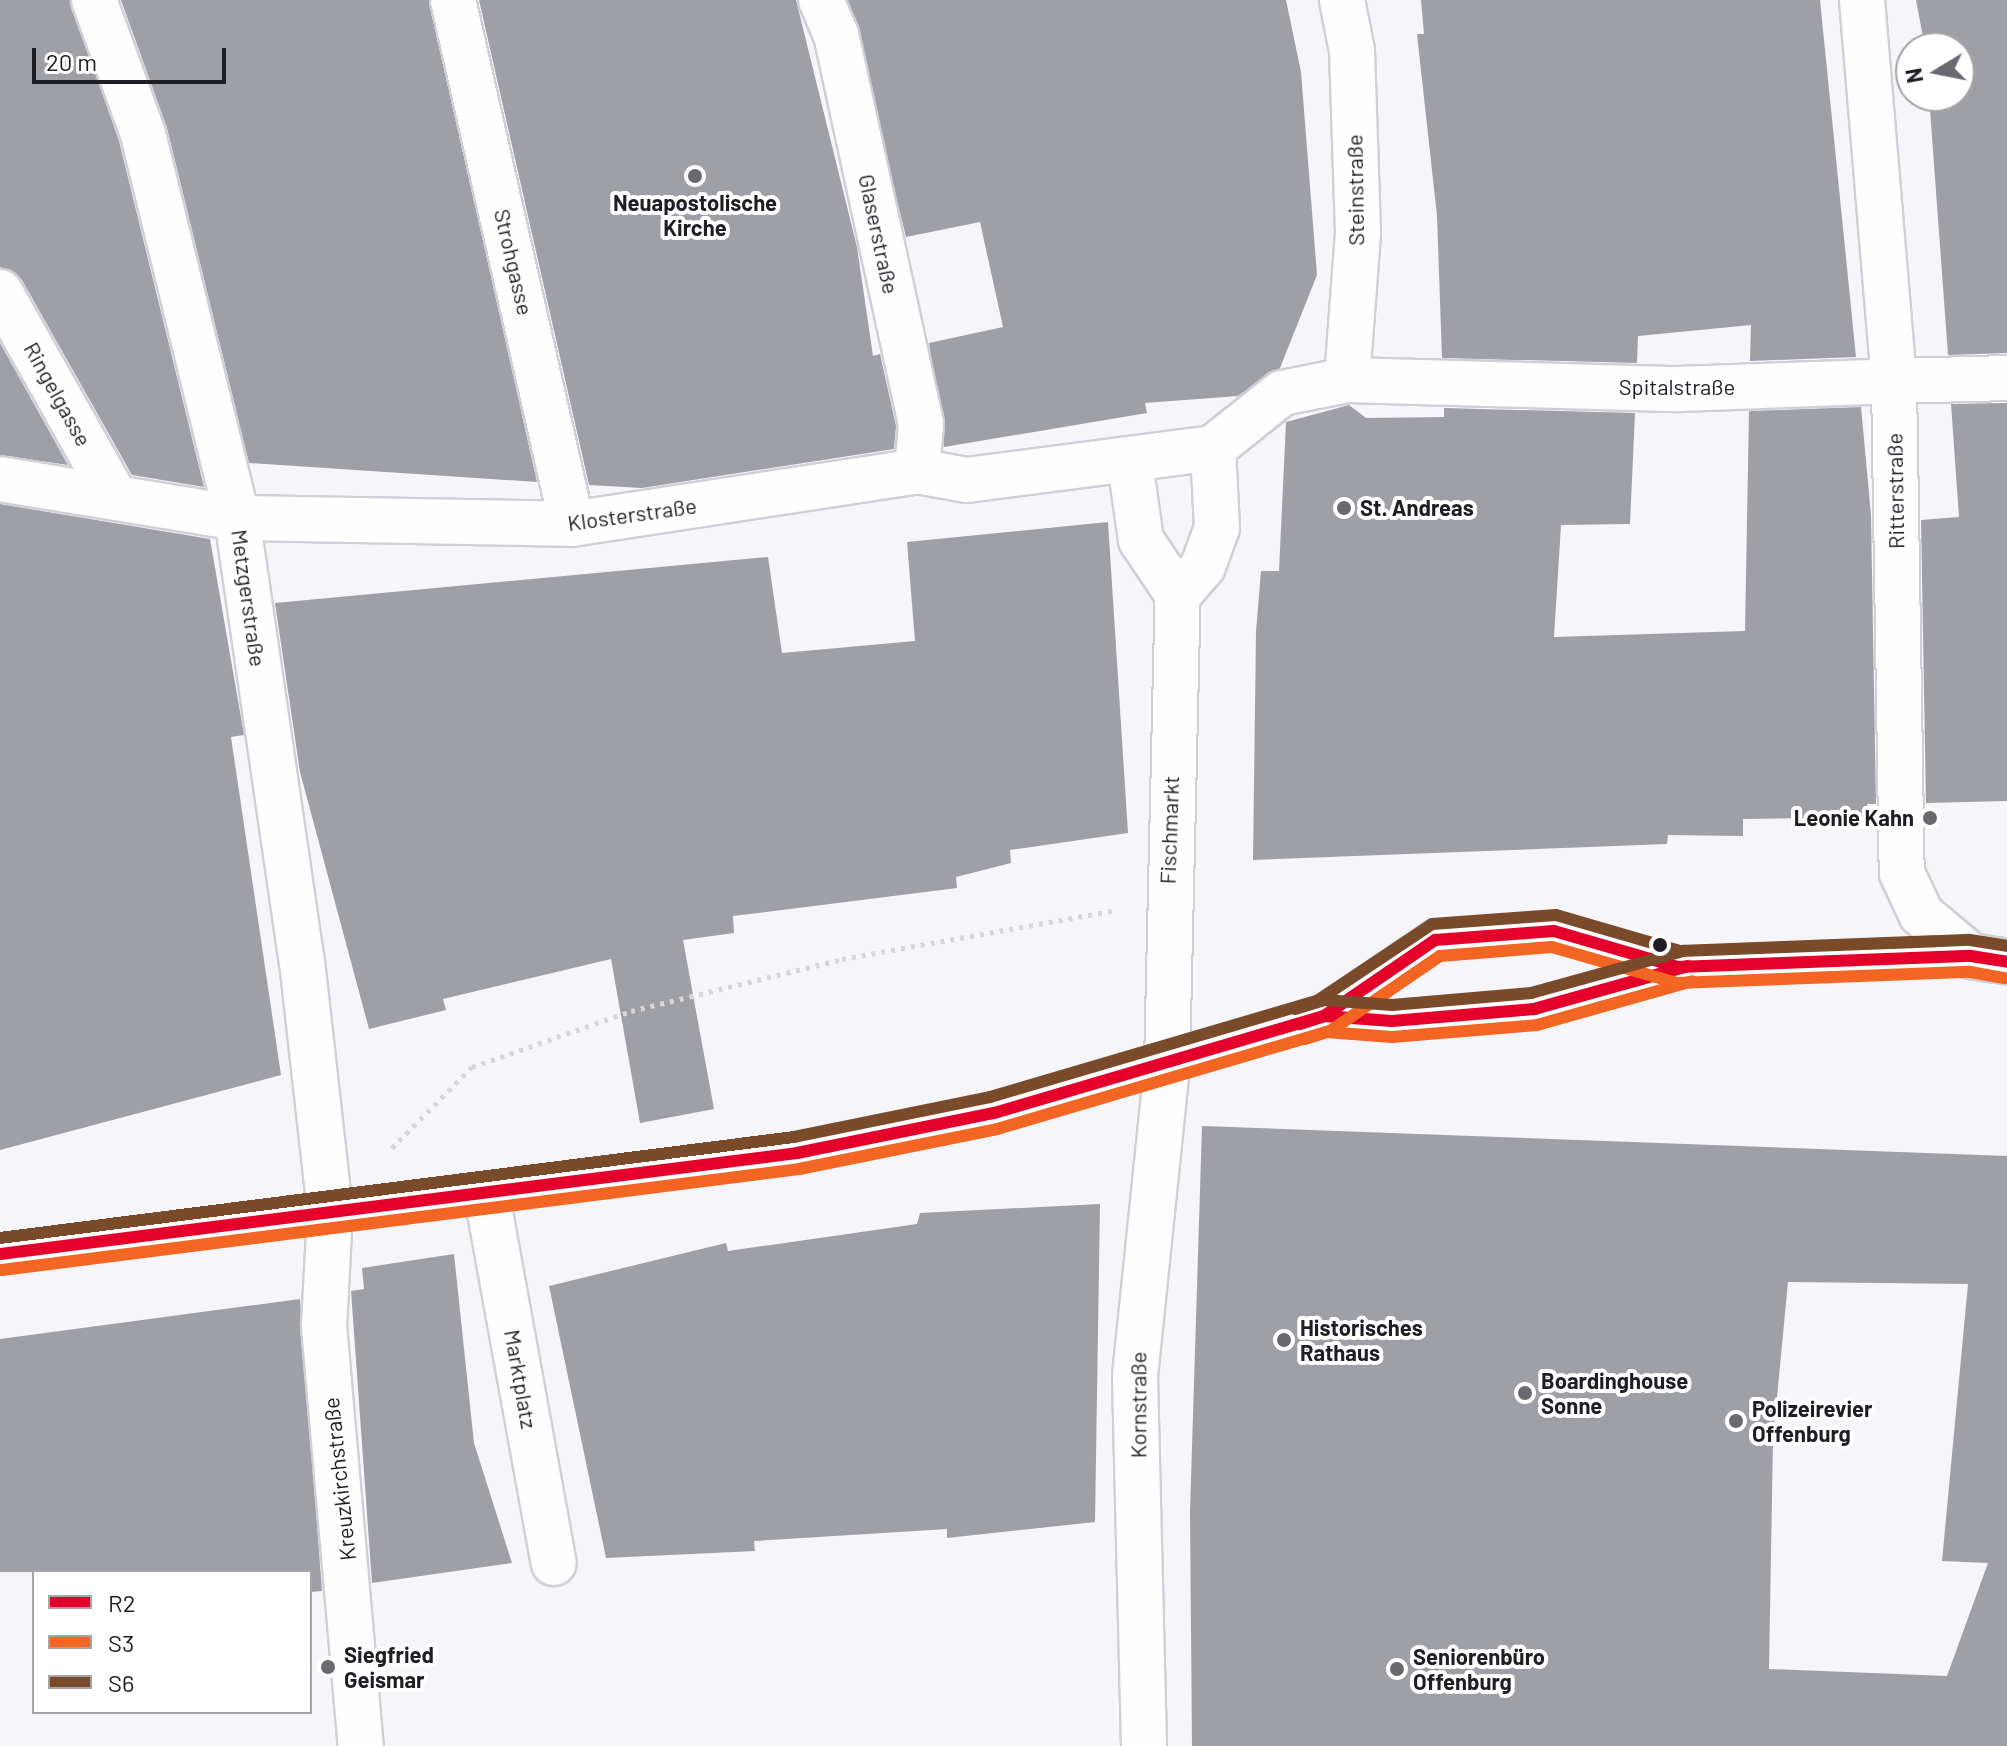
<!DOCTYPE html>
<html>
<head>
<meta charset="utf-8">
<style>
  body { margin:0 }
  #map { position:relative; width:2007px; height:1746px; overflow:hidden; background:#f5f5fa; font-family:Barlow,sans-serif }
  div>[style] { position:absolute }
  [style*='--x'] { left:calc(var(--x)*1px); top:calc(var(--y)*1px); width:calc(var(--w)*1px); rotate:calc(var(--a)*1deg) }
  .building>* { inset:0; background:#9fa0a5 }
  .path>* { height:5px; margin-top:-2.5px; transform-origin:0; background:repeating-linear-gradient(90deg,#d6d6d7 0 4px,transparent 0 10px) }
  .roads { filter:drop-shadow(2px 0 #cfd0d6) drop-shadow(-2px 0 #cfd0d6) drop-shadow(0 2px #cfd0d6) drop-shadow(0 -2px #cfd0d6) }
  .service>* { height:38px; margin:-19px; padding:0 19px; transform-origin:19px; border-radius:19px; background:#fefefe }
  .pedestrian>* { height:44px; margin:-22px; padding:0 22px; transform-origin:22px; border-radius:22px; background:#fefefe }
  .minor>* { height:44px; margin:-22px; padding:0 22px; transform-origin:22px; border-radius:22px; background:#fefefe }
  .bus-1>* { height:12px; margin:-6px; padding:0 6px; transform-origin:6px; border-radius:6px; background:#e4002b }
  .bus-2>* { height:12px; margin:-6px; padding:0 6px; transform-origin:6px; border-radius:6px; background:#f26522 }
  .bus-3>* { height:12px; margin:-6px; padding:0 6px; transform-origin:6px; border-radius:6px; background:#7a4b2a }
  .dots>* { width:22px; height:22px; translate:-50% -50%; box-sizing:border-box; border:4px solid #fff; border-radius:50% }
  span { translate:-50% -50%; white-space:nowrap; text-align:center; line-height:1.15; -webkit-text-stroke:8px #fff; paint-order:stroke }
  .street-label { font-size:22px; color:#1e1e25 }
  .poi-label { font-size:22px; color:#1e1e25; font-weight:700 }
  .left { translate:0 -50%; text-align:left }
  .right { translate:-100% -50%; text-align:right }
  .legend { position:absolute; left:32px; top:1570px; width:280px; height:144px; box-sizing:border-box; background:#fff; border:2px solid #a5a5a8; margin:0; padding:10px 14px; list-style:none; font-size:24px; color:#1e1e25 }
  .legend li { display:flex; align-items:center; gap:16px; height:40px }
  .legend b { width:40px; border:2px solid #a5a5a8 }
  .north { position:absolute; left:1895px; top:32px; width:80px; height:80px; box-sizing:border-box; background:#fff; border:2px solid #a5a5a8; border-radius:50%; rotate:260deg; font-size:22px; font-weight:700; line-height:32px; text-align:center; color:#1e1e25 }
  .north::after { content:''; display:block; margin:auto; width:28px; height:36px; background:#696970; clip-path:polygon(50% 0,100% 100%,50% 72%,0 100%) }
  .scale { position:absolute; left:32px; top:48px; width:194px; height:36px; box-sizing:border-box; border:4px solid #1e1e25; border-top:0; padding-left:10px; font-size:24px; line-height:28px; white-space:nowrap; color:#1e1e25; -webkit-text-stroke:6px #fff; paint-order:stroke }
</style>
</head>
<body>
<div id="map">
  <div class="building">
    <i style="clip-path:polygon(0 0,70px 0,119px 141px,204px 487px,132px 475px,22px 280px,0 267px)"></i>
    <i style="clip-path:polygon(121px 0,429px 0,537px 482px,249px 463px,167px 128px)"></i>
    <i style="clip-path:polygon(479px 0,796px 0,857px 247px,873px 356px,880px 354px,896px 426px,894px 449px,642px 488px,589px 485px)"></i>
    <i style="clip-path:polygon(848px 0,1286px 0,1301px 72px,1317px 275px,1280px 368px,1238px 396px,1145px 403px,1147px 413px,944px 447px,929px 343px,1003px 327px,980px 222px,906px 237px)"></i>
    <i style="clip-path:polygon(1421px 0,1820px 0,1856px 357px,1750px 361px,1751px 325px,1638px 336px,1637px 363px,1442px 358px,1437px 216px,1417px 34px,1424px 34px)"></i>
    <i style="clip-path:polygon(1916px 0,2007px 0,2007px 353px,1948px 355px,1929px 96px,1959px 96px,1959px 48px,1925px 48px)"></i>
    <i style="clip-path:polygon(0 343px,68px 465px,0 455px)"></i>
    <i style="clip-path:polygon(2007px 403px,2007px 801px,1926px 803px,1921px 520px,1959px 517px,1951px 404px)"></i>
    <i style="clip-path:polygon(1349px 405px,1366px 418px,1444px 417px,1444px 408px,1635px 413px,1630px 524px,1561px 525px,1554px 637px,1745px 631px,1749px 411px,1861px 407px,1871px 515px,1876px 804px,1867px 804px,1868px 817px,1743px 819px,1743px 836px,1668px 835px,1667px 844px,1253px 860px,1256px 632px,1261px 571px,1279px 571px,1286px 422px)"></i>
    <i style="clip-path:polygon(0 504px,210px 539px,244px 735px,231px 737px,281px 1075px,0 1150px)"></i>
    <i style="clip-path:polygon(1108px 522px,1128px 833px,1010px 850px,1011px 863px,956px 877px,957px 888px,733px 916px,734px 933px,683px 940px,714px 1109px,640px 1123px,611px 959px,443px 999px,446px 1010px,369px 1029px,300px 772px,275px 603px,768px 557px,782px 653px,915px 641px,907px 542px)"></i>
    <i style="clip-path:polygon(evenodd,1202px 1126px,2007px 1156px,2007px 1746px,1192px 1746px,1190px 1512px,1202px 1126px,1788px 1282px,1968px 1284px,1942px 1561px,1988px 1563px,1947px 1676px,1769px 1669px,1773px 1439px,1788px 1282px)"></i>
    <i style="clip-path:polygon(1100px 1204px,1095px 1522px,947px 1538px,947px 1529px,754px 1541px,755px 1551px,606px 1558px,549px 1286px,726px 1243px,728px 1251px,917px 1224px,920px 1213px)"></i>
    <i style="clip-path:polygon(454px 1254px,474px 1443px,512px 1563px,372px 1583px,351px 1291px,364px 1289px,362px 1268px)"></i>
    <i style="clip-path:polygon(300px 1299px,322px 1591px,310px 1592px,310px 1572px,0 1572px,0 1339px)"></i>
  </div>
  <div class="path">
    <i style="--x:392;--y:1148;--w:114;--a:-45.4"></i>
    <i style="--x:472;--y:1067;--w:169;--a:-19.4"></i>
    <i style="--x:631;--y:1011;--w:217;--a:-13.8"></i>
    <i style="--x:842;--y:959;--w:278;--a:-10.1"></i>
  </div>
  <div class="roads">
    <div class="service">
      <i style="--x:1324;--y:1016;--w:68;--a:4.2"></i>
      <i style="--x:1392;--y:1021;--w:143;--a:-4.8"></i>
      <i style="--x:1534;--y:1009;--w:150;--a:-16.3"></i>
      <i style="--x:1678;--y:967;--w:293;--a:-2.2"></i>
      <i style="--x:0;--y:1254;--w:803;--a:-7.22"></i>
      <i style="--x:797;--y:1153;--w:201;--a:-11.5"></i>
      <i style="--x:994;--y:1113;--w:344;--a:-16.4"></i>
      <i style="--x:1324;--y:1016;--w:135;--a:-34.4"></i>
      <i style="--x:1435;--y:940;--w:119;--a:-4.3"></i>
      <i style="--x:1554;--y:931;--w:129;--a:16.2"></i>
    </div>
    <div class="pedestrian">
      <i style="--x:94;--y:0;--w:143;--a:69.9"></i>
      <i style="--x:143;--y:134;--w:395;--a:76.2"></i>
      <i style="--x:237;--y:518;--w:448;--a:81.7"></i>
      <i style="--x:302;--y:961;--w:253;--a:83.6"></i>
      <i style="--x:330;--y:1212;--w:114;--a:93"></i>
      <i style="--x:324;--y:1326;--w:422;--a:85"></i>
      <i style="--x:1342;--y:0;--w:52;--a:78.9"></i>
      <i style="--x:1352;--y:51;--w:182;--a:88.1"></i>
      <i style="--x:1358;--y:233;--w:147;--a:94.3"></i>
      <i style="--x:1130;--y:463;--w:78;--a:81.9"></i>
      <i style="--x:1141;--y:540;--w:66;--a:56.1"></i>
      <i style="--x:917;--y:471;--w:51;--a:10.2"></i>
      <i style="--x:967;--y:480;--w:248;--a:-7.4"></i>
      <i style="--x:487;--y:1196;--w:373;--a:79.7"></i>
      <i style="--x:1144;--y:1746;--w:370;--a:-91.4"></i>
      <i style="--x:1135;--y:1376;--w:313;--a:-84.1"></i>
      <i style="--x:1167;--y:1065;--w:470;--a:-88.7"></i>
      <i style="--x:1178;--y:595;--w:38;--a:-49"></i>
      <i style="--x:1203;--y:566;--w:40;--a:-69.8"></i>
      <i style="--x:1217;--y:528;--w:80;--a:-92.9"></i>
      <i style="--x:1213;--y:448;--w:88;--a:-38.6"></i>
      <i style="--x:1282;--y:393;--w:66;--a:-11.3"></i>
      <i style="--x:1347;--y:380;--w:332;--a:1.6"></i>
      <i style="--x:1679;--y:389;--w:215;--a:-2.1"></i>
    </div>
    <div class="minor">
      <i style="--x:453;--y:0;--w:537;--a:77.21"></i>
      <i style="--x:1862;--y:0;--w:382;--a:85.2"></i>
      <i style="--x:1894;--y:381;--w:492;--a:89.1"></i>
      <i style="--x:1902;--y:873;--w:45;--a:65.1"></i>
      <i style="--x:1921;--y:914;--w:65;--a:40"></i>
      <i style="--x:1971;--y:956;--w:36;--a:9"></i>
      <i style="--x:0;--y:292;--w:235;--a:60.7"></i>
      <i style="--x:1894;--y:381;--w:113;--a:-1.5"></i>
      <i style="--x:0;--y:479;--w:240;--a:9.3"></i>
      <i style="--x:237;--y:518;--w:335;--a:1"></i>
      <i style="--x:572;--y:524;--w:349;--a:-8.7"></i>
      <i style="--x:917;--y:471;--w:47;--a:-85.1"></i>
      <i style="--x:921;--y:424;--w:398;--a:-102.3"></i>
      <i style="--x:836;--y:35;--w:38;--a:-113"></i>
    </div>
  </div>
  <div class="bus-1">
    <i style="--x:1300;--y:1024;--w:25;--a:-18"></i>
    <i style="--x:1324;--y:1016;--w:68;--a:4.2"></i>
    <i style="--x:1392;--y:1021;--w:143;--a:-4.8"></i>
    <i style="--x:1534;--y:1009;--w:160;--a:-15.6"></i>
    <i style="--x:0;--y:1254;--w:803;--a:-7.22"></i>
    <i style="--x:797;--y:1153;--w:201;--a:-11.5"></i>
    <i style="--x:994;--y:1113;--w:344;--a:-16.4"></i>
    <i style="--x:1324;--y:1016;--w:135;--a:-34.4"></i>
    <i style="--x:1435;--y:940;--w:119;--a:-4.3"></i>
    <i style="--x:1554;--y:931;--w:129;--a:16.2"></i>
    <i style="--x:1678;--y:967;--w:293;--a:-2.2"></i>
    <i style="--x:1971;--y:956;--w:36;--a:9"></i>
  </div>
  <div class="bus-2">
    <i style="--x:1305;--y:1039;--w:22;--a:-18"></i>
    <i style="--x:1326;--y:1032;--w:66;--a:4.3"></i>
    <i style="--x:1392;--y:1037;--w:145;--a:-4.7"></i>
    <i style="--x:1537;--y:1025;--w:161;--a:-15.8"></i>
    <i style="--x:2;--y:1270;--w:803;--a:-7.22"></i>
    <i style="--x:799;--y:1169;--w:202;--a:-11.4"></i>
    <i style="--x:997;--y:1129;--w:347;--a:-16.4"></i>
    <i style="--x:1330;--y:1031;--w:133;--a:-34.3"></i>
    <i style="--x:1440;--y:956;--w:112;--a:-4.6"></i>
    <i style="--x:1552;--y:947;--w:130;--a:16.1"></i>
    <i style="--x:1677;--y:983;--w:293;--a:-2.2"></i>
    <i style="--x:1970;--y:972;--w:35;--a:10"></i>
  </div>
  <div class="bus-3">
    <i style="--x:1295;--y:1009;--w:30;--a:-17"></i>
    <i style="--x:1324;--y:1000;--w:68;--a:4.2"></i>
    <i style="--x:1392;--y:1005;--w:140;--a:-4.9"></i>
    <i style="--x:1531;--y:993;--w:159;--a:-15.4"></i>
    <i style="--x:0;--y:1238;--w:800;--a:-7.25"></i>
    <i style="--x:794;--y:1137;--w:200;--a:-11.5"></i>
    <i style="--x:990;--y:1097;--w:341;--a:-16.4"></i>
    <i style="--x:1317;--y:1001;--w:138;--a:-33.8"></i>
    <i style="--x:1432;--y:924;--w:124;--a:-4.2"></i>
    <i style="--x:1556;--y:915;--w:129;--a:16.2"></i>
    <i style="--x:1680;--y:951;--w:290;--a:-2.2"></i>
    <i style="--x:1970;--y:940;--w:37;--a:9"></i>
  </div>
  <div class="dots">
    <i style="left:695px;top:176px;background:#696970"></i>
    <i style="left:1344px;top:508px;background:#696970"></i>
    <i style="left:1930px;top:818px;background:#696970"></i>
    <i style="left:1660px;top:945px;background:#1e1e25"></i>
    <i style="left:1284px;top:1340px;background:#696970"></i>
    <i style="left:1525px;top:1393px;background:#696970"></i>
    <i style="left:1736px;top:1421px;background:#696970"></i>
    <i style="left:328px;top:1667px;background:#696970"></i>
    <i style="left:1397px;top:1669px;background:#696970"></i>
  </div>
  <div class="street-label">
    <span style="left:1355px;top:190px;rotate:-91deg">Steinstraße</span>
    <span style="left:879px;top:234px;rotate:78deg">Glaserstraße</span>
    <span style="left:514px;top:262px;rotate:77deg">Strohgasse</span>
    <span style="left:1677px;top:387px">Spitalstraße</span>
    <span style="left:58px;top:394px;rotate:61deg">Ringelgasse</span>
    <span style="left:1895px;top:491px;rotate:-91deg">Ritterstraße</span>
    <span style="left:632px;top:514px;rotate:-8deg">Klosterstraße</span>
    <span style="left:249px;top:598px;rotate:82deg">Metzgerstraße</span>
    <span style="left:1169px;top:830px;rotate:-88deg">Fischmarkt</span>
    <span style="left:521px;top:1379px;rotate:80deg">Marktplatz</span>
    <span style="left:1138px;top:1405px;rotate:-90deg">Kornstraße</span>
    <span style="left:339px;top:1479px;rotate:-96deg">Kreuzkirchstraße</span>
  </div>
  <div class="poi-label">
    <span style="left:695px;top:215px">Neuapostolische<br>Kirche</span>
    <span class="left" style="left:1360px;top:508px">St. Andreas</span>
    <span class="right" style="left:1914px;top:818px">Leonie Kahn</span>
    <span class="left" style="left:1300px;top:1340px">Historisches<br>Rathaus</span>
    <span class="left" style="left:1541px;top:1393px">Boardinghouse<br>Sonne</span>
    <span class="left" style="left:1752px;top:1421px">Polizeirevier<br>Offenburg</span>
    <span class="left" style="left:344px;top:1667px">Siegfried<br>Geismar</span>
    <span class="left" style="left:1413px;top:1669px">Seniorenbüro<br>Offenburg</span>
  </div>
  <ul class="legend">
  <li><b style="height:10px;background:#e4002b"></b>R2</li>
  <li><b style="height:10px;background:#f26522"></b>S3</li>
  <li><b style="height:10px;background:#7a4b2a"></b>S6</li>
  </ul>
  <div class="north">N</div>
  <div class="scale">20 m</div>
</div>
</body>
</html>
